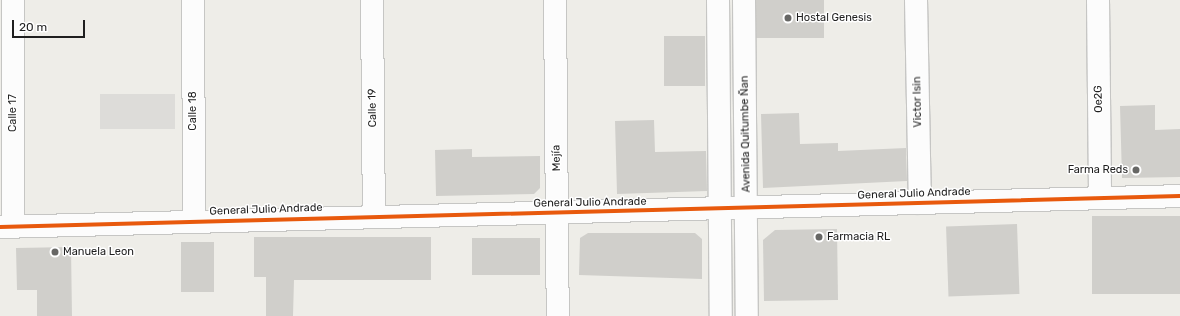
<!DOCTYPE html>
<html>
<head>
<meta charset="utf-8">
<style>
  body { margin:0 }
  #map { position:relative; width:1180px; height:316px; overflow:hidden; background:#eeede8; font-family:Rubik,sans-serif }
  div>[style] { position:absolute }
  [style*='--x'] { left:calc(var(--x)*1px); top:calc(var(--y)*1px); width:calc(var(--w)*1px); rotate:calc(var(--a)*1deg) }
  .residential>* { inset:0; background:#dddcd9; transform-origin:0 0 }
  .building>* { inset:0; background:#d0cfcb; transform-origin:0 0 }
  .roads { filter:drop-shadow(1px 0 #c6c6c4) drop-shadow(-1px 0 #c6c6c4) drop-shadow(0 1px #c6c6c4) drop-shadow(0 -1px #c6c6c4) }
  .minor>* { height:22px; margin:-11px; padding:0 11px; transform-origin:11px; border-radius:11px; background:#fcfcfc }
  .cycleway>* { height:4px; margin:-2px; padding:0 2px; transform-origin:2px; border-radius:2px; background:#e8590c }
  .dots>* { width:11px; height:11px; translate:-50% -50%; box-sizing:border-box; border:2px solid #fff; border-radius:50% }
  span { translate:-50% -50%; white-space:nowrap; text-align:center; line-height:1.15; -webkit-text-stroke:3px #fff; paint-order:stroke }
  .poi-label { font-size:11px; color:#1f1f1f }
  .left { translate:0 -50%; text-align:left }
  .right { translate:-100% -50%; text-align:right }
  .street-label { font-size:11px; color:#1f1f1f }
  .scale { position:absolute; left:12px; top:20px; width:73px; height:18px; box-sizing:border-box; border:2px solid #1f1f1f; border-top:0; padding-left:5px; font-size:12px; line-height:14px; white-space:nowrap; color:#1f1f1f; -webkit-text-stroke:3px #fff; paint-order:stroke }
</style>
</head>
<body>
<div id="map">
  <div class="residential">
    <i style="left:100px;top:94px;width:75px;height:35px"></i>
  </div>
  <div class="building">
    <i style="left:756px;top:0;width:68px;height:38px"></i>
    <i style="left:664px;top:36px;width:41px;height:50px"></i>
    <i style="clip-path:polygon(1155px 105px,1155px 130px,1180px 129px,1180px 177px,1122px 178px,1120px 106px)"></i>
    <i style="clip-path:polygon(799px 113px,800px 144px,838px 143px,838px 151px,906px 148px,907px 181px,763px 188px,761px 114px)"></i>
    <i style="clip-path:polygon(654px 120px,655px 152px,706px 151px,707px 191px,617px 194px,615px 121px)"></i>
    <i style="clip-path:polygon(472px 149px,472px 157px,540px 156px,540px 188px,534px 194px,436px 196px,435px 150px)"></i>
    <i style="left:1180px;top:216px;width:78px;height:88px;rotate:90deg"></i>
    <i style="left:1017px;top:224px;width:70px;height:71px;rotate:88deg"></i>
    <i style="clip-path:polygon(837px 229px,838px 300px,764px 301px,763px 240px,775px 230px)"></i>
    <i style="clip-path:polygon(588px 233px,695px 233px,702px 239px,702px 279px,579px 275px,580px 238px)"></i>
    <i style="clip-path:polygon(254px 237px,431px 237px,431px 280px,294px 280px,293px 316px,266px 316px,266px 277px,254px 277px)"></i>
    <i style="left:540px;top:238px;width:37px;height:68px;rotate:90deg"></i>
    <i style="left:181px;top:242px;width:33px;height:50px"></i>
    <i style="clip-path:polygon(71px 247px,72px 316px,37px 316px,37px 290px,17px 290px,16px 248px)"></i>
  </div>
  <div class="roads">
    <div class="minor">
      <i style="--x:193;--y:0;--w:221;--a:89.7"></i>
      <i style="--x:372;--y:0;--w:216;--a:89.5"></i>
      <i style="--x:555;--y:0;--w:316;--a:89.5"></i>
      <i style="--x:718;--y:0;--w:316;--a:89.5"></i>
      <i style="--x:744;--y:0;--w:316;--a:89.5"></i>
      <i style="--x:916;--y:0;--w:203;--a:88.9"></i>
      <i style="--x:1098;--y:0;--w:198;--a:89.4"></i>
      <i style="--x:0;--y:227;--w:1180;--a:-1.5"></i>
      <i style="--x:13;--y:227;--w:227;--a:-90"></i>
    </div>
  </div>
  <div class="cycleway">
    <i style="--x:0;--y:227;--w:1180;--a:-1.5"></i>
  </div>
  <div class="dots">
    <i style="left:788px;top:18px;background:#676765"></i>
    <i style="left:1136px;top:170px;background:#676765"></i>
    <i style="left:819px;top:237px;background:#676765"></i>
    <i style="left:55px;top:252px;background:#676765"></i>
  </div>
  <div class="poi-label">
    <span class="left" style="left:796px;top:18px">Hostal Genesis</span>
    <span class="right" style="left:1128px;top:170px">Farma Reds</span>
    <span class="left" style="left:827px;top:237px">Farmacia RL</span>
    <span class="left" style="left:63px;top:252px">Manuela Leon</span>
  </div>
  <div class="street-label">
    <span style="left:1099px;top:99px;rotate:-91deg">Oe2G</span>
    <span style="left:918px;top:102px;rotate:-91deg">Victor Isin</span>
    <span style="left:373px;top:108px;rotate:-91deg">Calle 19</span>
    <span style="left:193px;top:111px;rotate:-90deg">Calle 18</span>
    <span style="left:13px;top:113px;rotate:-90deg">Calle 17</span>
    <span style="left:746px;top:134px;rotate:-91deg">Avenida Quitumbe Ñan</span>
    <span style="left:557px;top:158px;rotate:-91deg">Mejía</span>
    <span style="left:914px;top:194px;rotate:-2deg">General Julio Andrade</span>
    <span style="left:590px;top:203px;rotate:-1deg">General Julio Andrade</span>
    <span style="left:266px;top:210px;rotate:-2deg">General Julio Andrade</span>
  </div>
  <div class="scale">20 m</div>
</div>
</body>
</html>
